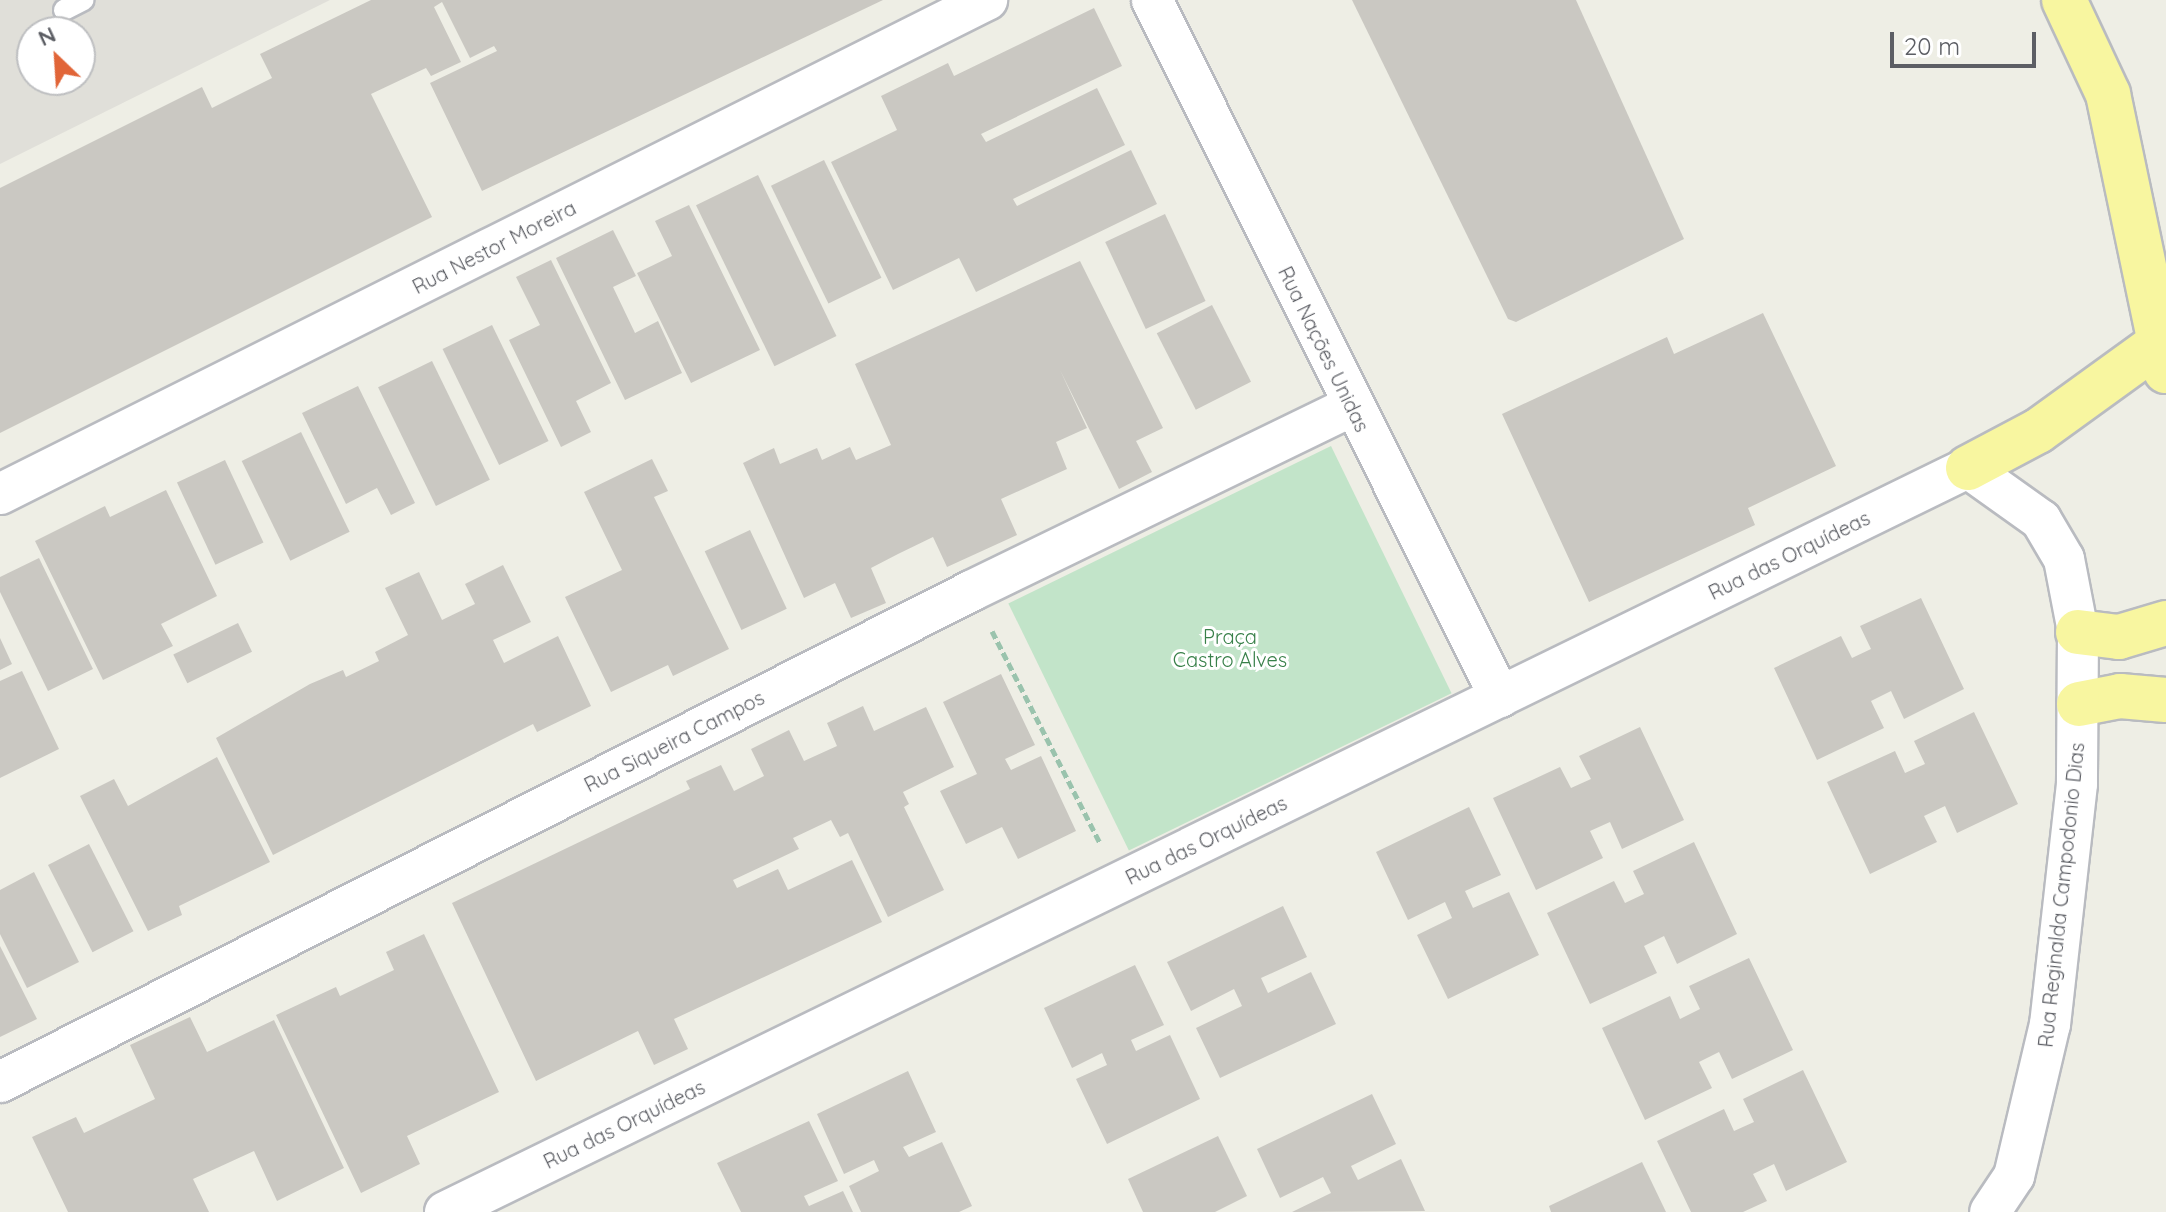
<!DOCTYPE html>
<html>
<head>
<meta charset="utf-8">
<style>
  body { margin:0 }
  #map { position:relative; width:2166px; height:1212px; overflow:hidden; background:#eeeee5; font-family:Quicksand,sans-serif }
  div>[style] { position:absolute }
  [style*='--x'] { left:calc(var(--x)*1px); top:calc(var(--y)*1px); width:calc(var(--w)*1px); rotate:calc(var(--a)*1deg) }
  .industrial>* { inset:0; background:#e0dfd9 }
  .green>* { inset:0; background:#c2e4c9; transform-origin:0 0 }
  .building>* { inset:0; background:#cac8c2; transform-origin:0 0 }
  .path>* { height:5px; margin-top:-2.5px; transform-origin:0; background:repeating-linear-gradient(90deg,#9ac3ad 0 8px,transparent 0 12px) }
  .roads { filter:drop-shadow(2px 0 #b9bbc0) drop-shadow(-2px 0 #b9bbc0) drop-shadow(0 2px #b9bbc0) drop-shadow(0 -2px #b9bbc0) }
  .service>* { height:20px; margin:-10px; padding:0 10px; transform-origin:10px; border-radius:10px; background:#fff }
  .minor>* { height:40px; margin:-20px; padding:0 20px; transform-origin:20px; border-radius:20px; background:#fff }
  .trunk>* { height:44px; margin:-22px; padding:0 22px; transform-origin:22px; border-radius:22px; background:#f8f6a0 }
  span { translate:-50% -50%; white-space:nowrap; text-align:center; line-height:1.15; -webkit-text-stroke:6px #fff; paint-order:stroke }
  .street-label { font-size:20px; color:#5c5e64 }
  .park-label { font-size:20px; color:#388049 }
  .north { position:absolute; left:16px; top:16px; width:80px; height:80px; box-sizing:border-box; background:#fff; border:2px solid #bebfc1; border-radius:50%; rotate:335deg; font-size:22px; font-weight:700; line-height:32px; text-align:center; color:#5c5e64 }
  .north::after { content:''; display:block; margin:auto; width:28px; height:36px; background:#e16538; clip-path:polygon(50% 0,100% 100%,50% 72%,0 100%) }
  .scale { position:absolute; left:1890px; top:32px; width:146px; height:36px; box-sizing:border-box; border:4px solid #5c5e64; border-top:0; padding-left:10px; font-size:24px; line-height:28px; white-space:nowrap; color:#5c5e64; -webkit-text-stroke:6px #fff; paint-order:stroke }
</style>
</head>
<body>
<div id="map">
  <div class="industrial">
    <i style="clip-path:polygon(evenodd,0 0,330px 0,0 164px,0 0,32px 32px,80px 32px,80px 80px,32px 80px,32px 32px)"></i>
  </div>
  <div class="green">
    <i style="left:1331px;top:446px;width:275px;height:359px;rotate:64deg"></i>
  </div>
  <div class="building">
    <i style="clip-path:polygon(371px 0,883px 0,482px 191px,430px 83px,497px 51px,494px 46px,470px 58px,442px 2px,434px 7px,461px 62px,431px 76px,426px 68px,371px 94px,432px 217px,0 433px,0 188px,202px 87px,212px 108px,272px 78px,260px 54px)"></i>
    <i style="clip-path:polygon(1352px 0,1576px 0,1684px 239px,1516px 322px,1508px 319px)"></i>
    <i style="clip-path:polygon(1094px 8px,1122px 66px,981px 134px,986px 142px,1097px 88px,1125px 145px,1013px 199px,1017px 206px,1131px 150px,1157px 204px,976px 292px,959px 258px,893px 290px,831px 162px,897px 130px,881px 96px,948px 63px,954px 76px)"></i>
    <i style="left:824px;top:160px;width:131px;height:59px;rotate:64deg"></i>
    <i style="left:758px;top:175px;width:179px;height:69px;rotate:64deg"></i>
    <i style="clip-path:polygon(689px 205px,760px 350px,691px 383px,637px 273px,672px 256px,655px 221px)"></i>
    <i style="left:1165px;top:214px;width:96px;height:66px;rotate:65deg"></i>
    <i style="clip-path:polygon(613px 230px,636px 276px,613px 287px,635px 333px,658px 321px,682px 373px,625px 400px,556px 258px)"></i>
    <i style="clip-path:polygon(551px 260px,611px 383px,576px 401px,591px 432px,561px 447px,509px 340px,540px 325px,516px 277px)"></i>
    <i style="clip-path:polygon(1080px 261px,1163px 428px,1136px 441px,1152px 472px,1119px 489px,1060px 370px,1087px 428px,1056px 442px,1067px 469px,1001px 499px,1017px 535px,947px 567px,933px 537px,898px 554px,871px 568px,886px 603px,851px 618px,835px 583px,804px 598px,743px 463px,774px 448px,780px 464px,817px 448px,822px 460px,850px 447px,856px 460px,891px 445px,855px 364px)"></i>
    <i style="left:1212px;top:305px;width:86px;height:62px;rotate:63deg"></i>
    <i style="clip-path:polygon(1763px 313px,1836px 466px,1748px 508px,1755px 525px,1589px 602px,1502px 414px,1667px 337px,1674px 354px)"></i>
    <i style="left:492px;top:325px;width:129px;height:55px;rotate:64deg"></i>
    <i style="left:432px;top:361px;width:132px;height:60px;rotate:64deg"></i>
    <i style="clip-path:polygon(358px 386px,415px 503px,391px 515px,377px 488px,346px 504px,302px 413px)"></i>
    <i style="left:301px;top:432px;width:111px;height:66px;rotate:64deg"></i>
    <i style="clip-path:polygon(652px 459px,668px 491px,654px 497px,729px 649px,673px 676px,668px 665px,611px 692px,565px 597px,622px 570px,584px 492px)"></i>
    <i style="left:225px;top:460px;width:91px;height:53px;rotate:65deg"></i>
    <i style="clip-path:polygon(166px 490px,217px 596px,161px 624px,173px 646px,103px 680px,35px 541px,105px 506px,110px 517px)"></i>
    <i style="left:750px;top:530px;width:87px;height:50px;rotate:65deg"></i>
    <i style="clip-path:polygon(39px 558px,93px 669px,48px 691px,0 592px,0 577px)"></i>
    <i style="clip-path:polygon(503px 565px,531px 622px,493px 640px,504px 663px,558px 636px,591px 706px,537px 732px,533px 724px,273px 855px,216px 738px,310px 684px,343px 670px,346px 677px,379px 661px,375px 652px,408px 635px,385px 588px,419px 572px,442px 620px,475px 604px,465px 584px)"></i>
    <i style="clip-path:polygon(1921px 598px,1964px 689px,1904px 719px,1891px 691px,1871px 701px,1884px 728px,1817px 760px,1774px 668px,1841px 636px,1852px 658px,1871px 649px,1860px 626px)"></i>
    <i style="left:238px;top:623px;width:32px;height:72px;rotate:64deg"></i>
    <i style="clip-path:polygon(0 638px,12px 664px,0 670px)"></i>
    <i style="clip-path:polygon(22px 671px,59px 749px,0 778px,0 681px)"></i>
    <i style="clip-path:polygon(1001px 674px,1035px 745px,1005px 759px,1011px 770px,1041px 756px,1076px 831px,1018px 859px,1002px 827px,966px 844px,940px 791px,977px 774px,943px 702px)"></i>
    <i style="clip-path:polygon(863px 706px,874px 731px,926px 707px,954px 767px,903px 792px,909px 804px,904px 807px,944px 890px,888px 917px,848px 833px,840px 837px,831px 820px,793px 838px,799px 849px,733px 880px,737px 888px,778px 869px,788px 890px,852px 860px,882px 922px,674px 1019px,688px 1049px,654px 1065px,638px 1031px,536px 1081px,452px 903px,690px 789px,686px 781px,721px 765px,734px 791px,764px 776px,751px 749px,789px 730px,804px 761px,837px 746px,827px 723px)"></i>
    <i style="clip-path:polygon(1974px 712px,2018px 804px,1957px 833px,1945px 806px,1924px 816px,1937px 842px,1870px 874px,1827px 782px,1895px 751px,1905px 773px,1925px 764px,1914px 741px)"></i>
    <i style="clip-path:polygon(1640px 727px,1684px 820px,1622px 849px,1610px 822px,1590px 831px,1603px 858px,1536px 890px,1493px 798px,1560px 767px,1571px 788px,1591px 779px,1579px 756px)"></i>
    <i style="clip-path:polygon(217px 757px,270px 862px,179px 906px,182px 915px,148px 931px,80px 796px,114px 779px,128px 806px)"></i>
    <i style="clip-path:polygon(1469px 807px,1501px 875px,1465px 891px,1473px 908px,1509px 892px,1539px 955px,1448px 999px,1417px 935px,1452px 918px,1445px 902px,1408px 920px,1376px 852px)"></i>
    <i style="clip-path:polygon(1694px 842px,1737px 934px,1677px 964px,1664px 936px,1644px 946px,1657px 973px,1590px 1004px,1547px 913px,1614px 881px,1625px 903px,1644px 894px,1633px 871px)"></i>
    <i style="left:89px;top:844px;width:98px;height:46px;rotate:63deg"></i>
    <i style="clip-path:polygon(34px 872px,79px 962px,27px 988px,0 934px,0 890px)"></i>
    <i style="clip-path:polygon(1283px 906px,1307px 957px,1261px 978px,1268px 993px,1311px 972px,1336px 1024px,1220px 1078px,1196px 1028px,1242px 1006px,1234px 989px,1191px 1011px,1167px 962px)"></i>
    <i style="clip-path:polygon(424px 934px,499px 1092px,407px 1136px,420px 1164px,361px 1193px,276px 1015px,336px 987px,340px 996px,394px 970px,386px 952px)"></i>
    <i style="clip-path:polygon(0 946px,37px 1019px,0 1037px)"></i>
    <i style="clip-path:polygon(1749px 958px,1793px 1050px,1732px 1079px,1719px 1052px,1699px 1062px,1712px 1088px,1645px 1120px,1602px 1028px,1670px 996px,1680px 1019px,1700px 1009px,1689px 986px)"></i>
    <i style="clip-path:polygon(1135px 965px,1164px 1025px,1131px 1040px,1136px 1051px,1170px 1035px,1200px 1099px,1107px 1144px,1076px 1079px,1107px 1065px,1102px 1053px,1072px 1068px,1044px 1008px)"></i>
    <i style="clip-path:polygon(190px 1017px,207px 1052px,274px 1020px,344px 1168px,277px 1201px,254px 1151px,193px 1179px,209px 1212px,68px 1212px,32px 1137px,76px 1117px,84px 1133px,155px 1099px,130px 1045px)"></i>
    <i style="clip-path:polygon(1803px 1070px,1847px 1162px,1786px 1191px,1774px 1164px,1753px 1174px,1767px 1201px,1743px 1212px,1691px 1212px,1657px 1141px,1724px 1109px,1734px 1131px,1754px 1122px,1743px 1099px)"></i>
    <i style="clip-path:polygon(908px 1071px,936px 1132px,903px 1147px,909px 1157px,942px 1142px,972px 1206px,959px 1212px,861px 1212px,849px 1186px,879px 1171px,874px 1160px,844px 1174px,817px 1114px)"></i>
    <i style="clip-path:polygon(1372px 1094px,1396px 1144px,1351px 1166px,1358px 1180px,1401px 1159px,1425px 1211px,1292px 1212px,1331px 1193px,1323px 1177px,1280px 1198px,1257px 1149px)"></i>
    <i style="clip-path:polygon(809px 1121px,838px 1181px,804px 1196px,809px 1206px,843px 1191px,853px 1212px,741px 1212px,717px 1163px)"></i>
    <i style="clip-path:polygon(1218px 1136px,1247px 1196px,1215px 1212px,1143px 1212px,1128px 1179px)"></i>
    <i style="clip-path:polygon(1642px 1162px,1666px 1212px,1551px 1212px,1549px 1206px)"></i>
  </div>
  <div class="path">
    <i style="--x:992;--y:631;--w:238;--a:63"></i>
  </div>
  <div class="roads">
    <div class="service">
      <i style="--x:64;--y:10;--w:22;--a:-27"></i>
    </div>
    <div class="minor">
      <i style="--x:1152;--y:0;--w:779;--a:63.47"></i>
      <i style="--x:0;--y:494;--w:1104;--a:-26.59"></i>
      <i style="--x:0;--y:1082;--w:1088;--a:-26.82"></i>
      <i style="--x:971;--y:591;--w:424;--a:-25.9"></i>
      <i style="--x:445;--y:1212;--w:1695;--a:-26.04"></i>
      <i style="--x:1968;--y:468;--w:90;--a:35.5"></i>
      <i style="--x:2041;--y:520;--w:45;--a:59.5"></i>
      <i style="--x:2064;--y:559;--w:74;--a:79.1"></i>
      <i style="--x:2078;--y:632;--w:152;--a:90.4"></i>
      <i style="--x:2077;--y:784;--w:242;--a:96.4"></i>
      <i style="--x:2050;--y:1024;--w:156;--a:103.3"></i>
      <i style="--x:2014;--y:1176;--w:43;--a:123.7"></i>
    </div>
    <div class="trunk">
      <i style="--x:2064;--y:0;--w:104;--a:64.9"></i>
      <i style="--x:2108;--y:94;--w:283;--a:78.2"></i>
      <i style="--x:1968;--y:468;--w:79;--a:-27.9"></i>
      <i style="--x:2038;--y:431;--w:148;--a:-35.9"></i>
      <i style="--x:2078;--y:632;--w:41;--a:7"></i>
      <i style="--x:2119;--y:637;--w:49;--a:-16.6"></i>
      <i style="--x:2079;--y:704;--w:42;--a:-11"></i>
      <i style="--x:2120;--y:696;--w:46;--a:5"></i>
    </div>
  </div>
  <div class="street-label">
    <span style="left:494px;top:247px;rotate:-27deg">Rua Nestor Moreira</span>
    <span style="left:1324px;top:349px;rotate:64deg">Rua Nações Unidas</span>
    <span style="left:1789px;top:555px;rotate:-26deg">Rua das Orquídeas</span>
    <span style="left:674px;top:741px;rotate:-27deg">Rua Siqueira Campos</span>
    <span style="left:1206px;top:840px;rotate:-26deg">Rua das Orquídeas</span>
    <span style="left:2061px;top:895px;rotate:-84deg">Rua Reginalda Campodonio Dias</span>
    <span style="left:624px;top:1124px;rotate:-26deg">Rua das Orquídeas</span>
  </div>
  <div class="park-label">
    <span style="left:1230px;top:648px">Praça<br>Castro Alves</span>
  </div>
  <div class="north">N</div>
  <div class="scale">20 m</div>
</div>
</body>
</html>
